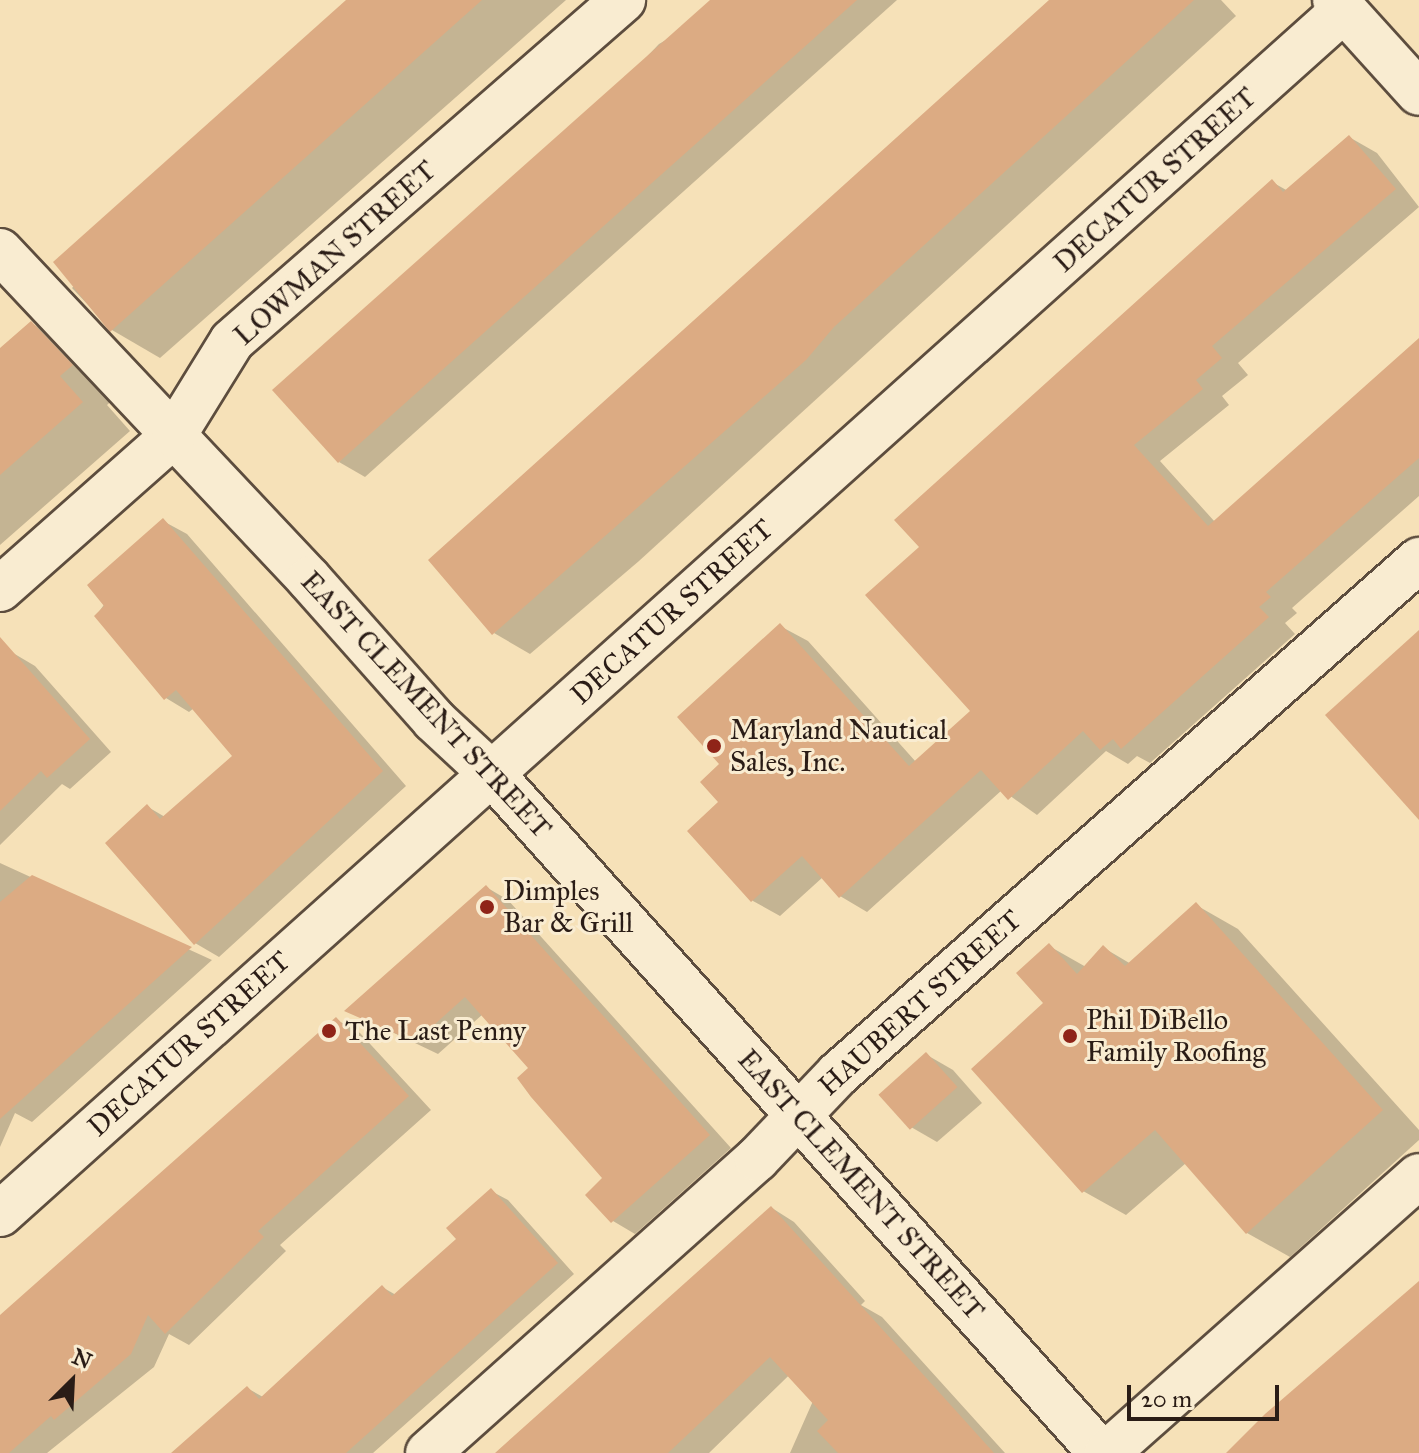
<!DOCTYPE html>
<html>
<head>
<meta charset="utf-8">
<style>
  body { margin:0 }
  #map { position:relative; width:1419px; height:1453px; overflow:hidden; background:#f6e1b8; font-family:"IM FELL Great Primer",serif }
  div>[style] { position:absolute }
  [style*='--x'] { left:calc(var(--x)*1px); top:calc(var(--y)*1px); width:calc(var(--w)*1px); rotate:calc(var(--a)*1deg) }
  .shadow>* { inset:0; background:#0003 }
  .building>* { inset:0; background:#dcab83; transform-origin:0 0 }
  .roads { filter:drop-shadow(2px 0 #5d4d3e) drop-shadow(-2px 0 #5d4d3e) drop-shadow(0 2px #5d4d3e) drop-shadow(0 -2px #5d4d3e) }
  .street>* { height:44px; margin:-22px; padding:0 22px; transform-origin:22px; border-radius:22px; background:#f9ecd1 }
  .dots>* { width:22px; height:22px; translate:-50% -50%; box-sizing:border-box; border:4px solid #f9ecd1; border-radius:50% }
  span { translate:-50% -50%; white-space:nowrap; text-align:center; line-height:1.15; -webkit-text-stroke:6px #f9ecd1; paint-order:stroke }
  .street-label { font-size:28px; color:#2a1c16 }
  .poi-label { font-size:28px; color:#2a1c16 }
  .left { translate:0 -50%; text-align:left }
  .north { position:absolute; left:32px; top:1341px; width:80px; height:80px; -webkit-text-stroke:6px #f9ecd1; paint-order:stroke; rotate:24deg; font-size:22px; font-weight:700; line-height:32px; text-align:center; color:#2a1c16 }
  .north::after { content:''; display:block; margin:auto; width:28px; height:36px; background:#2a1c16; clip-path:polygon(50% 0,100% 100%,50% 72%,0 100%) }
  .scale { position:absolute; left:1127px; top:1385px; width:152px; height:36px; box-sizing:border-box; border:4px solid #2a1c16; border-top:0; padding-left:10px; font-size:24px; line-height:28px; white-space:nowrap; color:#2a1c16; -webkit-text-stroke:6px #f9ecd1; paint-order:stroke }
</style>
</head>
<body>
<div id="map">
  <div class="shadow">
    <i style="clip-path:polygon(352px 0,566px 0,160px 358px,112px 330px,72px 288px)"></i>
    <i style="clip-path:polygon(735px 0,897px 0,365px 477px,339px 462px,618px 87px,659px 44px)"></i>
    <i style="clip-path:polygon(1051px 0,1221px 0,1236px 16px,639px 561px,530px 654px,494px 633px)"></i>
    <i style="clip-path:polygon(1349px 137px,1377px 153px,1419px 207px,1238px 363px,1248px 375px,1222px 396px,1229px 405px,1160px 461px,1215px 522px,1419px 340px,1419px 496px,1292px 608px,1297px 613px,1285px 623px,1295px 634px,1150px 763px,1137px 756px,1128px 764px,1106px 751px,1037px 815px,1002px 790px,867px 912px,840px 896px,823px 877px,780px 916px,753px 901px,690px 831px,721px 803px,722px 764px,780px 626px,808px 641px,916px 762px,973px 711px,922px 547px,1272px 182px,1288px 191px)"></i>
    <i style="clip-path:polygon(31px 323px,79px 351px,120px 393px,107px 405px,130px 431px,0 545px,0 350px)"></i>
    <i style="clip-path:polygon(163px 521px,187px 534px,406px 786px,219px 957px,195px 943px,148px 807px,165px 817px,235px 756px,194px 708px,189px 712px,166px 698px,96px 616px)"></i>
    <i style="clip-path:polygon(13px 653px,35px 666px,111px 752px,70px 789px,62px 784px,0 845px,0 665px)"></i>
    <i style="clip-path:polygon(0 863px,212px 960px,32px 1122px,15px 1113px,0 1147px)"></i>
    <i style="clip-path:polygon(486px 887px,508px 900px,731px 1148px,635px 1234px,613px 1221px,605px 1179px,531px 1068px,483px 1014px,438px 1054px,348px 1011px)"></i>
    <i style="clip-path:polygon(1196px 905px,1238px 929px,1419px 1130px,1419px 1140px,1290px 1257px,1247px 1233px,1186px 1163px,1126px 1215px,1083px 1191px,1046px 1004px,1049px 946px,1086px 967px,1104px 948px,1131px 964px)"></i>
    <i style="clip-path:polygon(337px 1020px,360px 1033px,431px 1110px,280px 1245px,286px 1251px,189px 1345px,169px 1334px,154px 1367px,47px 1453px,0 1453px,0 1320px)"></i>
    <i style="clip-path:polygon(927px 1055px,953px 1070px,982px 1103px,937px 1142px,911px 1127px)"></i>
    <i style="clip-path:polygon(491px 1191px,508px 1200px,574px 1274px,373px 1453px,174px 1453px,247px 1388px,263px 1397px,382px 1287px,396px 1295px,459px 1239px)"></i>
    <i style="clip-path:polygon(772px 1208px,794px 1222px,865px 1301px,861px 1305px,882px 1317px,1005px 1453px,790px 1453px,851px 1315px,709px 1453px,496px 1453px)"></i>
  </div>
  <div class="building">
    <i style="clip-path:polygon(346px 0,482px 0,110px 332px,53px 262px)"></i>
    <i style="clip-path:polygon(710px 0,857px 0,338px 463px,272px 390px)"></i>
    <i style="clip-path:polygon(1049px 0,1194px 0,834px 327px,806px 360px,492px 635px,428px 560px)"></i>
    <i style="clip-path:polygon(1349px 135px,1396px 189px,1212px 346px,1222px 358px,1196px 380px,1203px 389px,1134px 445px,1208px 526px,1419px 338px,1419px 458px,1266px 592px,1271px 597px,1259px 607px,1269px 617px,1121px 749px,1113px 739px,1100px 750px,1083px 731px,1008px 800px,981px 770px,839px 898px,802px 856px,751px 902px,687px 831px,718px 802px,700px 782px,719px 764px,677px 717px,780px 623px,909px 766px,970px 711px,865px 595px,919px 547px,894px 520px,1272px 179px,1283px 192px)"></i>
    <i style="clip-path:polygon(31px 321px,73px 365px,60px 376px,83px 402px,0 475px,0 348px)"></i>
    <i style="clip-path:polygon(163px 518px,383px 771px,194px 945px,105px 843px,147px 804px,160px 819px,232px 756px,176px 690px,164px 700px,94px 616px,104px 606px,87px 585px)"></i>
    <i style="clip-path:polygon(1419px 630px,1419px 820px,1325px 715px)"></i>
    <i style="clip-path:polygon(0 637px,90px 739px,47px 778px,41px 771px,0 811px)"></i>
    <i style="clip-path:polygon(32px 875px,192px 947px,0 1119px,0 902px)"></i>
    <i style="clip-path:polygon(486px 885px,710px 1135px,611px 1223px,585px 1195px,602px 1178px,531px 1097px,517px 1078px,528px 1068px,465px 997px,415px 1042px,344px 1011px)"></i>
    <i style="clip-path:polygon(1196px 902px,1383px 1110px,1246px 1234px,1155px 1130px,1082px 1193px,971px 1069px,1043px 1003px,1016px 973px,1049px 943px,1077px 974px,1103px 945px,1125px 966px)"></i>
    <i style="clip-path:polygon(336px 1017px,409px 1096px,258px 1231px,264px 1237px,165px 1334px,148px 1315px,131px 1354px,54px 1420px,51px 1416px,9px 1453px,0 1453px,0 1315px)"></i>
    <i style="left:926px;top:1052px;width:47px;height:64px;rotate:48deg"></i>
    <i style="clip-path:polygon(491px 1188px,558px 1263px,346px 1453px,171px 1453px,247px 1386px,259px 1399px,382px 1285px,392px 1296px,456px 1239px,446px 1228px)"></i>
    <i style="clip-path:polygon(771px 1206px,994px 1453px,838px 1453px,817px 1431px,828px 1420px,770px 1357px,668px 1453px,495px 1453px)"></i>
    <i style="clip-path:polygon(1419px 1281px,1419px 1453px,1226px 1453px,1265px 1414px)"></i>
  </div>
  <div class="roads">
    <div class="street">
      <i style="--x:1335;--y:0;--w:125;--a:47.9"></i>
      <i style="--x:0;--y:251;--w:451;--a:46.7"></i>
      <i style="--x:309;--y:579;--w:188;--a:48.4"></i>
      <i style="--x:434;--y:720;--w:78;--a:42.9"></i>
      <i style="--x:491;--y:773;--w:914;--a:48.11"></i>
      <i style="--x:0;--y:589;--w:232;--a:-41.5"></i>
      <i style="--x:174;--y:435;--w:110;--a:-58.3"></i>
      <i style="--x:232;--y:341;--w:519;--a:-41.09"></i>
      <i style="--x:0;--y:1214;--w:1804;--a:-41.86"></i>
      <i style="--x:428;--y:1453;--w:441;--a:-41.8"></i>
      <i style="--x:757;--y:1159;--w:117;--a:-46.4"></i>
      <i style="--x:838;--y:1074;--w:776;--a:-41.5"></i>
      <i style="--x:1107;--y:1453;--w:417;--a:-41.6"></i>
    </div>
  </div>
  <div class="dots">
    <i style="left:714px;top:746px;background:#8f2418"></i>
    <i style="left:487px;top:907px;background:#8f2418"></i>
    <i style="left:329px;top:1031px;background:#8f2418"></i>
    <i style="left:1070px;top:1036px;background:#8f2418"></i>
  </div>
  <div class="street-label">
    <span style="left:1155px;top:180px;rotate:-42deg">DECATUR STREET</span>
    <span style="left:335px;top:253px;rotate:-42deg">LOWMAN STREET</span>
    <span style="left:672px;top:612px;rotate:-42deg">DECATUR STREET</span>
    <span style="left:426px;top:705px;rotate:47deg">EAST CLEMENT STREET</span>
    <span style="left:920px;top:1003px;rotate:-42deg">HAUBERT STREET</span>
    <span style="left:189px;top:1044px;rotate:-42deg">DECATUR STREET</span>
    <span style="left:861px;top:1185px;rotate:48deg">EAST CLEMENT STREET</span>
  </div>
  <div class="poi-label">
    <span class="left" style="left:730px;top:746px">Maryland Nautical<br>Sales, Inc.</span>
    <span class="left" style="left:503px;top:907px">Dimples<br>Bar &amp; Grill</span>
    <span class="left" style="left:1086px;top:1036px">Phil DiBello<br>Family Roofing</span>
    <span class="left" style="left:345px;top:1031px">The Last Penny</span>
  </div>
  <div class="north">N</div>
  <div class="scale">20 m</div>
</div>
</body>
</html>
